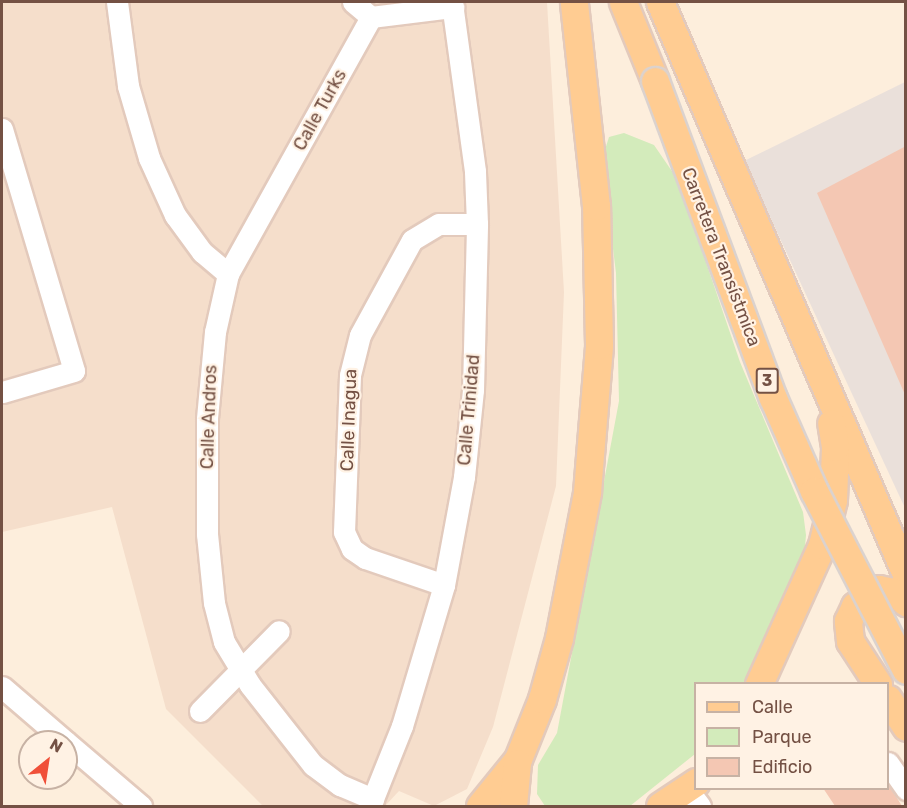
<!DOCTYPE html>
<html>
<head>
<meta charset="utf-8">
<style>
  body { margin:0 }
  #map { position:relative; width:907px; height:808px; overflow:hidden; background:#fdeedc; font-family:Rubik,sans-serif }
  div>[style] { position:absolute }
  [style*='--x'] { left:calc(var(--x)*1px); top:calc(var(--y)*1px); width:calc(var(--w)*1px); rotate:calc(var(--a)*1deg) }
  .residential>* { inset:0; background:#f5decb }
  .industrial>* { inset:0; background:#eae0da }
  .green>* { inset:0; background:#d3ebbb }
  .building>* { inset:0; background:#f4c7b3 }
  .roads { filter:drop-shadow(2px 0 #e3cabc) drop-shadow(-2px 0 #e3cabc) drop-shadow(0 2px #e3cabc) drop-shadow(0 -2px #e3cabc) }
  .minor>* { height:21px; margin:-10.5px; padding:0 10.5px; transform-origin:10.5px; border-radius:10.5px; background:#fff }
  .major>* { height:27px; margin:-13.5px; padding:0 13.5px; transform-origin:13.5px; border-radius:13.5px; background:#ffcc92 }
  .bridges { filter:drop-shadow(2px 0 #dbd2ce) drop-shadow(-2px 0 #dbd2ce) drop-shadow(0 2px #dbd2ce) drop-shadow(0 -2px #dbd2ce) }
  .major-bridge>* { height:27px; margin:-13.5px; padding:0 13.5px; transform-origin:13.5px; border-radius:13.5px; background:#ffcc92 }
  span { translate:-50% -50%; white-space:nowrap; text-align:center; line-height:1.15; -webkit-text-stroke:4.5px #fff2e4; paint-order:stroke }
  .shield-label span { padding:2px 4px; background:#fff2e4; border:2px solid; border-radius:4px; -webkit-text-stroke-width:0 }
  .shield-label { font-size:16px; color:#745144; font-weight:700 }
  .street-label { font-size:18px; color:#745144 }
  .frame { position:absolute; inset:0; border:3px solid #745144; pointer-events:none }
  .legend { position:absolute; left:694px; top:682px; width:195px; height:108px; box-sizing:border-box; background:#fff2e4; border:2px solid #c7b2a4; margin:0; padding:8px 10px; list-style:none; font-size:18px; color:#745144 }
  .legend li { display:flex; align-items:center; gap:12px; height:30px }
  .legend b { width:30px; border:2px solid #c7b2a4 }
  .north { position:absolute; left:18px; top:730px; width:60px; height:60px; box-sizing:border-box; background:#fff2e4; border:2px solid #c7b2a4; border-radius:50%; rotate:30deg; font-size:16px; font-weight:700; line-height:24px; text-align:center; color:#745144 }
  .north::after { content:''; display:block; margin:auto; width:21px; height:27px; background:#f05039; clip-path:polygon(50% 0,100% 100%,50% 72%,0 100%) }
</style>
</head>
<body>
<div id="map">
  <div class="residential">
    <i style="clip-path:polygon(2px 2px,547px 2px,564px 292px,556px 486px,493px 727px,467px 789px,434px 806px,399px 791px,385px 806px,263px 806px,166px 709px,112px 507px,2px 532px)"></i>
  </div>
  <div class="industrial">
    <i style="clip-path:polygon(905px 82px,905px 508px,744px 161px)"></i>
  </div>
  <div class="green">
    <i style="clip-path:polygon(624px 133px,654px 145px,678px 180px,740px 362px,803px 512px,806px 535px,804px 559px,746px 683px,696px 684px,695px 754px,630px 806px,545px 806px,537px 794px,538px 765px,557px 733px,619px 401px,616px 273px,602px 159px,609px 137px)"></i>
  </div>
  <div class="building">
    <i style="clip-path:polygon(906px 146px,906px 397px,817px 193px)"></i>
    <i style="clip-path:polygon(888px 784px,902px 806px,835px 806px,823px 788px,888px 788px)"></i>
  </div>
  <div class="roads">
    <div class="minor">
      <i style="--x:117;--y:2;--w:85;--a:82.5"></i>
      <i style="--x:128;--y:86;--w:75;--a:73.7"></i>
      <i style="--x:149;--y:158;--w:63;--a:65.5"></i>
      <i style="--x:175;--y:215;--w:46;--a:53.9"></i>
      <i style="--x:202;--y:252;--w:34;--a:40"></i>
      <i style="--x:228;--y:274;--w:59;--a:102.6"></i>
      <i style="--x:215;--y:332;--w:87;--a:95.3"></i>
      <i style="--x:207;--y:419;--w:115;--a:90"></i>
      <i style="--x:207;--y:534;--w:69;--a:84.2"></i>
      <i style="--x:214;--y:603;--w:40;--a:75.6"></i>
      <i style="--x:224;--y:642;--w:50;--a:58.8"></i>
      <i style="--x:250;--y:685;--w:102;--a:51.8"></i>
      <i style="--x:313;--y:765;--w:34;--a:37"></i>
      <i style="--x:340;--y:785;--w:36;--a:23"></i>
      <i style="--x:353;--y:2;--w:23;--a:40"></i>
      <i style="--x:2;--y:129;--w:252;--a:73.4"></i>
      <i style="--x:74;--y:371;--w:75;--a:163.7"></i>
      <i style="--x:228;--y:274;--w:294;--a:-60.9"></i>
      <i style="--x:371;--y:17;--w:83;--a:-7"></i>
      <i style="--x:444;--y:585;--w:83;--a:-161.1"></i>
      <i style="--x:365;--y:558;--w:16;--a:-145"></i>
      <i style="--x:352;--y:549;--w:19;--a:-115"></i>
      <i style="--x:344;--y:532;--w:157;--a:-87.8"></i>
      <i style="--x:350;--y:375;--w:41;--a:-76"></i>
      <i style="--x:360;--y:335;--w:108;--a:-61.3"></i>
      <i style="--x:412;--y:240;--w:31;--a:-31"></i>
      <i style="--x:439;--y:224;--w:38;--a:0"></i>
      <i style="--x:2;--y:687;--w:84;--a:40.7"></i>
      <i style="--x:200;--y:711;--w:112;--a:-45.4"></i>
      <i style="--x:66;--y:742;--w:99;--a:40.5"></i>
      <i style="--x:888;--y:763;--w:32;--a:55"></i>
      <i style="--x:688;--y:790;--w:20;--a:53"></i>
      <i style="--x:370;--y:806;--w:86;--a:-68.2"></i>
      <i style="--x:402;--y:726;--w:147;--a:-73.4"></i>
      <i style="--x:444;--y:585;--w:110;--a:-79.5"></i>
      <i style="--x:464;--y:477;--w:87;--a:-84.1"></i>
      <i style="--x:473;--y:390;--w:166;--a:-88.6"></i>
      <i style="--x:477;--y:224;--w:53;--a:-92.2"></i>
      <i style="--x:475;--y:171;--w:171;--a:-97.8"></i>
    </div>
    <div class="major">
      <i style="--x:623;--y:2;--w:85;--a:67.9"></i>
      <i style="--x:660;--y:2;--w:623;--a:66.73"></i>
      <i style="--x:759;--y:684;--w:153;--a:-65.6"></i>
      <i style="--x:822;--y:545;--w:46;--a:-76.3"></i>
      <i style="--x:833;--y:500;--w:53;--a:-87.8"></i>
      <i style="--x:835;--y:447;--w:24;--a:-99"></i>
      <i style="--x:878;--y:684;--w:51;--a:-123.1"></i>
      <i style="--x:850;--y:641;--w:20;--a:-96"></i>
      <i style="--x:848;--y:621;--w:17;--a:-65"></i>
      <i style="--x:855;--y:606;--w:29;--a:-36"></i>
      <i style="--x:878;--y:589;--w:16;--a:11"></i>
      <i style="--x:894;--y:592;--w:16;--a:40"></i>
      <i style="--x:888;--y:699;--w:33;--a:57"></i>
      <i style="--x:480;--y:806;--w:60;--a:-51"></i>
      <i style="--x:518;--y:759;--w:65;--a:-68.2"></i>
      <i style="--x:542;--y:699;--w:63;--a:-74.4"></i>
      <i style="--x:559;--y:638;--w:149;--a:-79.1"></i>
      <i style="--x:587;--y:492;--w:147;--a:-85.3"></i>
      <i style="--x:599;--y:345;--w:139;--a:-91.2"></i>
      <i style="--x:596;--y:206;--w:205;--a:-96.2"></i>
      <i style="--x:513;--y:806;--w:43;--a:-84.7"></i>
      <i style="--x:660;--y:806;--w:43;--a:-33.7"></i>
    </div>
  </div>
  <div class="bridges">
    <div class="major-bridge">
      <i style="--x:655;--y:81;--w:338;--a:69.6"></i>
      <i style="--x:773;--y:398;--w:102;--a:66.2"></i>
      <i style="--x:814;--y:491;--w:201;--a:62.8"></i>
    </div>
  </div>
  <div class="shield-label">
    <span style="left:767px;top:381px">3</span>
  </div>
  <div class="street-label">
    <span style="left:320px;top:110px;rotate:-61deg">Calle Turks</span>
    <span style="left:721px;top:257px;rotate:69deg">Carretera Transístmica</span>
    <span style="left:469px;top:410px;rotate:-85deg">Calle Trinidad</span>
    <span style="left:209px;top:417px;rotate:-88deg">Calle Andros</span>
    <span style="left:349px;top:420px;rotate:-88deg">Calle Inagua</span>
  </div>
  <div class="frame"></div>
  <ul class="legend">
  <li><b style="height:8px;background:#ffcc92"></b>Calle</li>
  <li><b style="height:16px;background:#d3ebbb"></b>Parque</li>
  <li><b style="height:16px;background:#f4c7b3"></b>Edificio</li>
  </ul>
  <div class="north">N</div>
</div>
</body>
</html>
